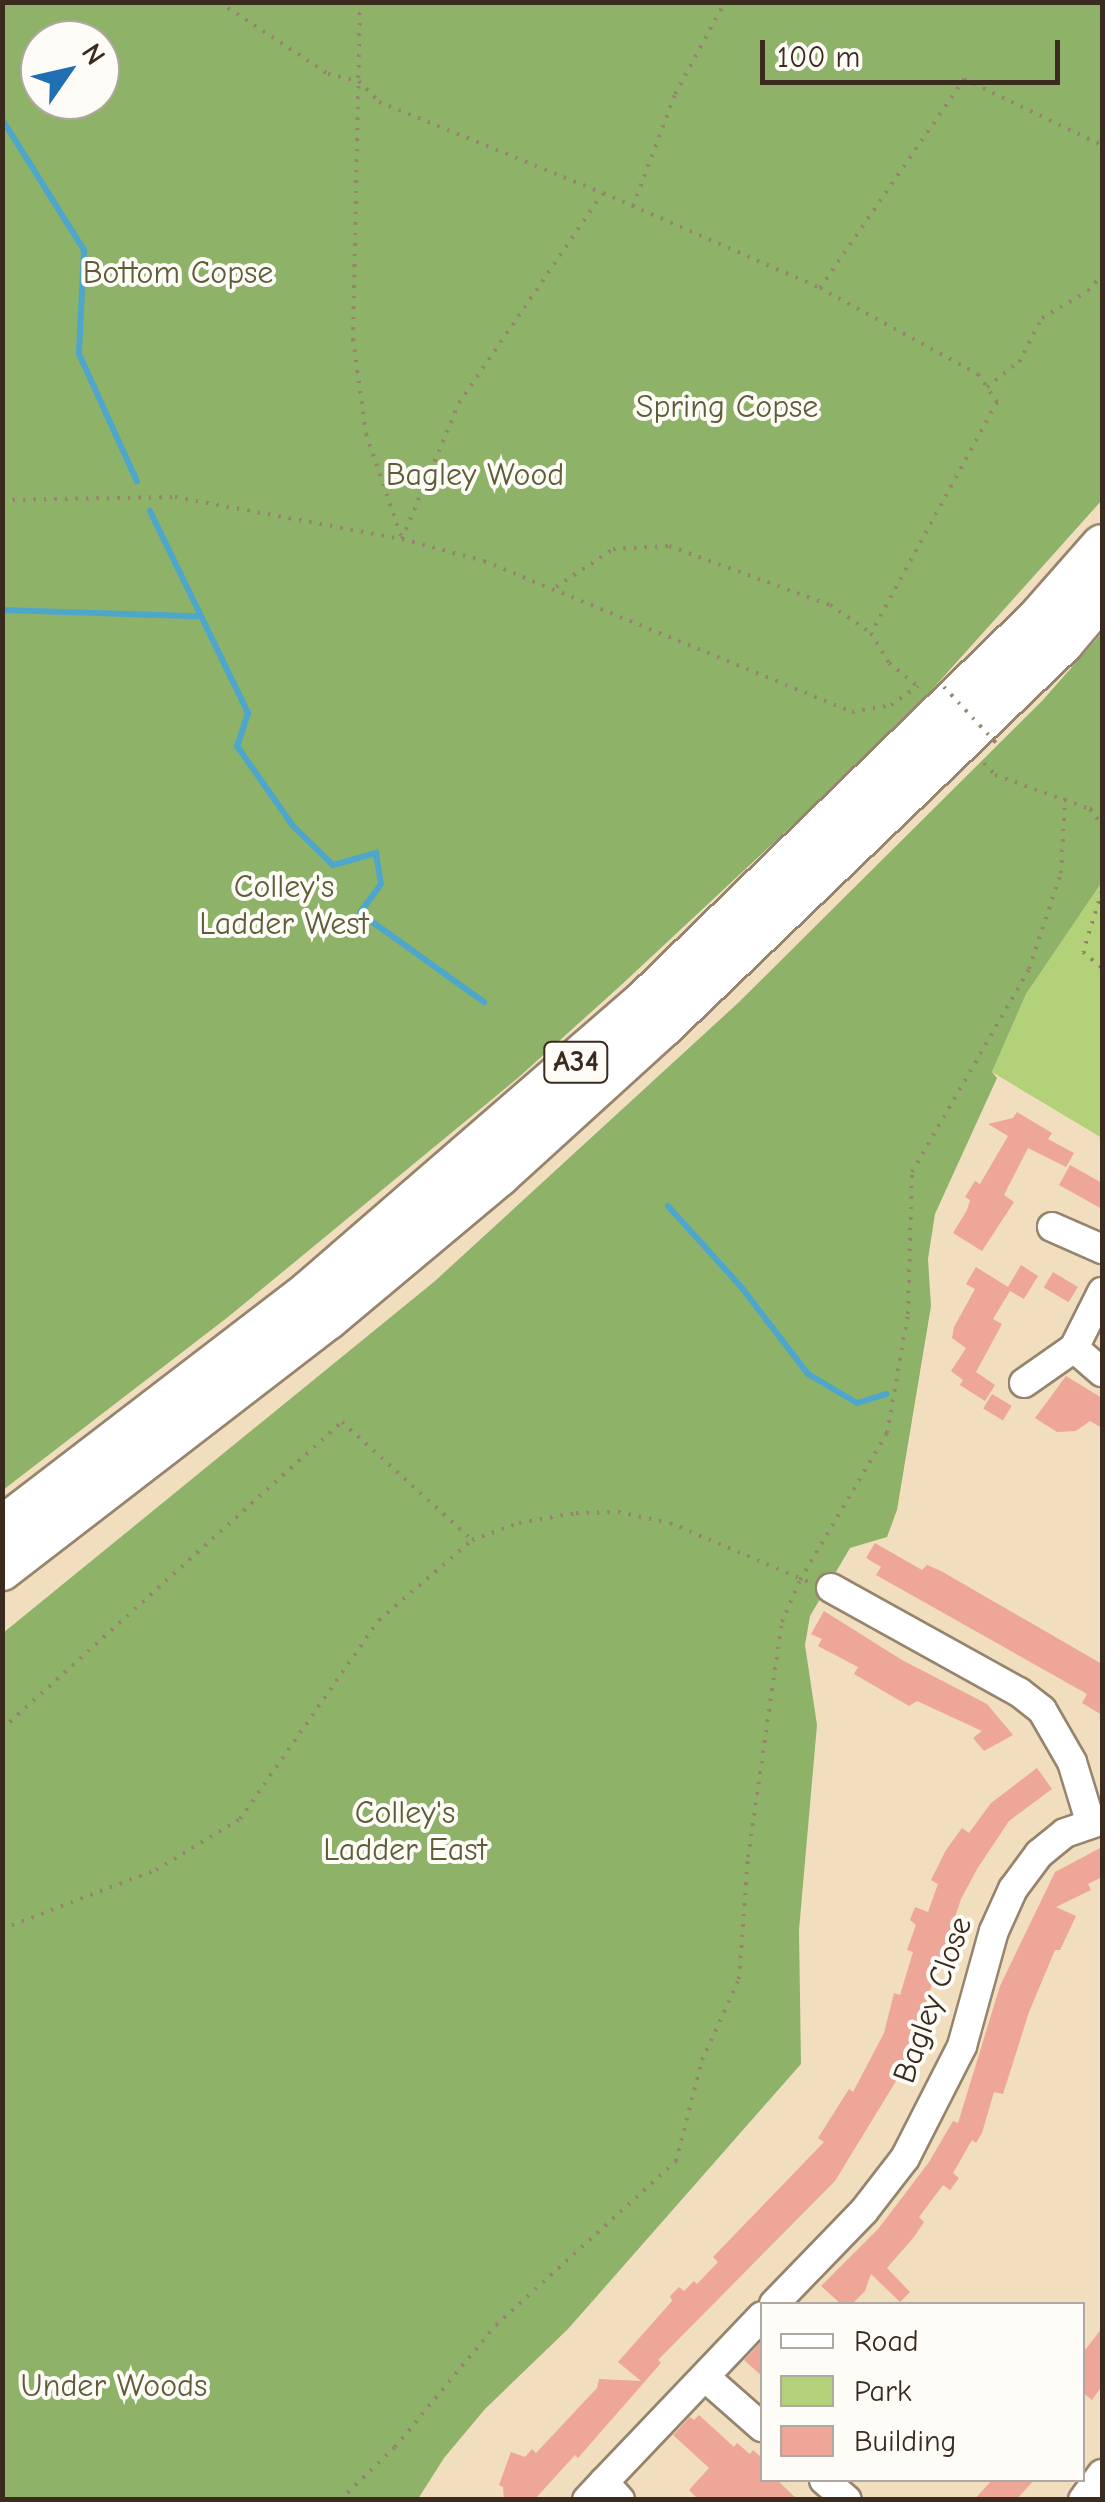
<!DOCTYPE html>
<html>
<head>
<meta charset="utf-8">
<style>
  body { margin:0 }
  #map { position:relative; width:1105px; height:2502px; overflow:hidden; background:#f0debf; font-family:"Comic Neue",sans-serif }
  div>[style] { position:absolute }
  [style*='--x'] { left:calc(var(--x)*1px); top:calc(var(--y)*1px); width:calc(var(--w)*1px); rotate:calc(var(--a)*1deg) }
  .green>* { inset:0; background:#b3d178 }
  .forest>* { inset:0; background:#8eb368 }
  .stream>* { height:6px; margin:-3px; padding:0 3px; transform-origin:3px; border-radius:3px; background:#4ea6cb }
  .building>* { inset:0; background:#eea698; transform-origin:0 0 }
  .path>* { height:4px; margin-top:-2px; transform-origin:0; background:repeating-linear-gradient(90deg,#96846e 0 2.5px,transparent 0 10.5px) }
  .roads { filter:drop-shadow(2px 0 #96846e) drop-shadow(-2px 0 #96846e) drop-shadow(0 2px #96846e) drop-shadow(0 -2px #96846e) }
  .minor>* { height:28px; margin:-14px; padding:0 14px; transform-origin:14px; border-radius:14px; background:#fff }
  .highway>* { height:40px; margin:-20px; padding:0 20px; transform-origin:20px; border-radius:20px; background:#fff }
  .path-bridge>* { height:4px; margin-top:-2px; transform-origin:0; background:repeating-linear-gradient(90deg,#96846e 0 2.5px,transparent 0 10.5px) }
  span { translate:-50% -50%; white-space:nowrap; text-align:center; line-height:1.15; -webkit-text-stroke:8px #fdfcf7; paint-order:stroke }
  .shield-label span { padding:2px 8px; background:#fdfcf7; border:2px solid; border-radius:8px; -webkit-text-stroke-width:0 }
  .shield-label { font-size:30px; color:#3b2a1e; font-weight:700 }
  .park-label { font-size:32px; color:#5f5c39 }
  .street-label { font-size:32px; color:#3b2a1e }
  .frame { position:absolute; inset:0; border:5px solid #3b2a1e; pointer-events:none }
  .legend { position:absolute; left:760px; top:2302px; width:325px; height:180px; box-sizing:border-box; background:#fdfcf7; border:2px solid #afa8a0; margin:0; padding:12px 18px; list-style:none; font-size:30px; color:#3b2a1e }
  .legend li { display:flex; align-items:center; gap:20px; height:50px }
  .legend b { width:50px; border:2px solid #afa8a0 }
  .north { position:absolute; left:20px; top:20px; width:100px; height:100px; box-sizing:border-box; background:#fdfcf7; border:2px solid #afa8a0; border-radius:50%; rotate:56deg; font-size:28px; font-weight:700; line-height:40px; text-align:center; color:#3b2a1e }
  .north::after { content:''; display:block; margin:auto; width:35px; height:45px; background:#1f6fb2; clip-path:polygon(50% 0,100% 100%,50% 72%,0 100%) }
  .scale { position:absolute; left:760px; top:40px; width:300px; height:45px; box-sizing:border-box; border:5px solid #3b2a1e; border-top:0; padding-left:12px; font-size:30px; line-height:35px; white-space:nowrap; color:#3b2a1e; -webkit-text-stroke:8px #fdfcf7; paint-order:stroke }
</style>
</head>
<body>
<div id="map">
  <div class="green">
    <i style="clip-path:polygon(1102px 882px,1102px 1138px,992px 1072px,1026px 994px)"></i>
  </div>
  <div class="forest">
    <i style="clip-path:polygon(evenodd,3px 2px,1102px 3px,1102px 500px,902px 723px,619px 987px,519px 1077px,228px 1317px,3px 1490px,3px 2px,100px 40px,100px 100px,40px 100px,40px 40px,100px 40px)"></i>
    <i style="clip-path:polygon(1102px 633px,1102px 882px,1026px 994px,992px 1072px,997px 1078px,935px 1214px,928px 1259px,931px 1306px,897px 1510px,887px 1537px,850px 1548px,810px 1616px,805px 1645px,817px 1725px,799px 1930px,801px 2064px,568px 2329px,485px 2409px,444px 2458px,418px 2499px,3px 2500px,3px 1633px,435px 1281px,738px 1003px,1042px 701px)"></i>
  </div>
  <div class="stream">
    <i style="--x:2;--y:119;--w:155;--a:58"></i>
    <i style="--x:84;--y:250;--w:104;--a:92.8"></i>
    <i style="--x:79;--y:354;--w:140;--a:65.5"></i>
    <i style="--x:150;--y:511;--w:225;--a:64.1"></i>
    <i style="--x:248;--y:713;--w:35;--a:108"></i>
    <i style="--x:237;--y:746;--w:98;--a:55"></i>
    <i style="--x:293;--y:826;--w:56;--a:44.3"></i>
    <i style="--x:333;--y:865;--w:45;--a:-15.6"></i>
    <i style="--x:376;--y:853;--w:31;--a:81"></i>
    <i style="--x:381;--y:884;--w:36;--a:126"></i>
    <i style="--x:360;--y:913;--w:153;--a:35.7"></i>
    <i style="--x:2;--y:610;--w:196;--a:1.8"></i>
    <i style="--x:668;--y:1206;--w:110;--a:47.9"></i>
    <i style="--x:742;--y:1288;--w:108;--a:52.5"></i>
    <i style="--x:808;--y:1374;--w:57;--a:30.6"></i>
    <i style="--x:857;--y:1403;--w:31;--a:-17"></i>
  </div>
  <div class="building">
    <i style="clip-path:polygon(1017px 1112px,1052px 1133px,1048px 1139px,1074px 1153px,1066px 1167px,1028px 1148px,1004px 1195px,1014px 1202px,982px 1251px,953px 1233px,967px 1210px,970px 1200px,965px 1197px,975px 1181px,980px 1184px,1008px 1136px,988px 1124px,1013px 1118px)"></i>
    <i style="clip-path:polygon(1070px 1165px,1102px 1183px,1102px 1209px,1059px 1185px)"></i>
    <i style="clip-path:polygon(1021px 1265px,1038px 1276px,1024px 1299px,1010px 1291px,993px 1319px,1002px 1324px,976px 1372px,995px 1385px,985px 1401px,960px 1385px,963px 1380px,951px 1371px,966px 1348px,952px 1338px,954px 1327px,975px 1289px,966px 1284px,976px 1267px,1008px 1287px)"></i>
    <i style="left:1053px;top:1272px;width:29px;height:18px;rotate:31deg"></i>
    <i style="clip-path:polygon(1066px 1376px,1102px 1398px,1102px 1428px,1090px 1421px,1076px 1431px,1057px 1432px,1035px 1418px)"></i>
    <i style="left:992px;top:1394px;width:23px;height:17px;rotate:31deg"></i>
    <i style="clip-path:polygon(875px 1543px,922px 1570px,927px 1565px,941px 1571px,1102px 1664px,1102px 1715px,1082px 1703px,1087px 1694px,876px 1575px,881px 1567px,866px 1558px)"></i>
    <i style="clip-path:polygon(824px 1611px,902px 1660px,987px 1704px,1013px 1735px,984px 1751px,973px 1738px,982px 1731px,917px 1701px,909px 1706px,854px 1674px,858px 1667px,818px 1646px,822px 1639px,811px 1634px)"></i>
    <i style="clip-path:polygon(1037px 1768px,1052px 1789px,1009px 1821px,977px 1869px,961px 1899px,904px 2068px,835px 2181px,658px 2360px,661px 2363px,578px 2458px,575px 2455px,534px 2500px,504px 2500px,503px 2487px,499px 2485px,511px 2452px,525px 2457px,532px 2449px,536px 2453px,597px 2388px,599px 2379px,641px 2381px,618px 2362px,672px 2301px,670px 2296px,679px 2287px,684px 2291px,694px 2281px,697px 2284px,718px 2262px,713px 2257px,824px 2142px,818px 2138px,849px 2089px,853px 2092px,884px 2033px,894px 1993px,900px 1995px,913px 1952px,907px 1950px,916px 1925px,910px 1920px,915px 1907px,928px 1912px,938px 1884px,931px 1880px,946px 1850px,962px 1828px,969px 1833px,991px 1803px)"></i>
    <i style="clip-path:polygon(1102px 1847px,1102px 1877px,1088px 1884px,1091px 1890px,1056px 1907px,1076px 1916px,1060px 1950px,1055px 1950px,1029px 2012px,1003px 2094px,994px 2092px,982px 2133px,976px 2143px,972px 2140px,953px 2173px,959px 2178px,950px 2190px,943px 2185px,919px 2217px,924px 2222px,914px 2237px,887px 2268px,910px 2292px,900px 2302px,871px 2274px,865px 2291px,852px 2304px,841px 2304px,821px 2286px,879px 2228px,929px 2162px,953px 2121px,958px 2123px,1000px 1986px,1055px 1872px)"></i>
    <i style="clip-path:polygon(1102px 2328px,1102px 2386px,1092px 2400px,1082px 2392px,1082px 2354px)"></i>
    <i style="clip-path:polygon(762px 2341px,762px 2376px,744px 2360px)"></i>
    <i style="clip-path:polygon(699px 2415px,734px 2447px,737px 2443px,750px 2454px,753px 2450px,762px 2458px,762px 2480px,777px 2480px,798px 2500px,699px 2500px,689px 2490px,709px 2468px,673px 2435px,690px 2417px,694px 2420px)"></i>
    <i style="clip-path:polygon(992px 2480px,1034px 2480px,1016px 2500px,974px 2500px)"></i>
  </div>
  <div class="path">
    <i style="--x:219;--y:2;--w:131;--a:33.4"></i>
    <i style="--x:328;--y:74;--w:32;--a:13"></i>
    <i style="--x:359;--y:81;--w:29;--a:46"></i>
    <i style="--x:379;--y:102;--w:242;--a:22.1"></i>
    <i style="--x:603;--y:193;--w:237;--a:23.6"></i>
    <i style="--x:820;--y:288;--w:180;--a:28.6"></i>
    <i style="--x:978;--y:374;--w:34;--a:56"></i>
    <i style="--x:997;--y:402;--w:263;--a:118.6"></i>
    <i style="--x:360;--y:2;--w:337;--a:91.2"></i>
    <i style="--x:353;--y:339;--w:96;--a:82.2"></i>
    <i style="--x:366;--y:434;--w:111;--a:71.1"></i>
    <i style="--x:633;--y:206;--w:120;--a:-69.4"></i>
    <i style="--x:675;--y:94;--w:105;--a:-61.5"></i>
    <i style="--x:820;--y:288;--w:254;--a:-55.4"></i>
    <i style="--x:964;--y:79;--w:153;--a:25.6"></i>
    <i style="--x:987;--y:387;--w:41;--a:-38"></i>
    <i style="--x:1019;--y:362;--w:50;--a:-62.4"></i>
    <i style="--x:1042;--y:318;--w:53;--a:-30.4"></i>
    <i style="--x:1088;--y:291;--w:21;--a:-49"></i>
    <i style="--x:2;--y:500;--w:173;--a:-1"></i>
    <i style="--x:175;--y:497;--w:231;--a:10.5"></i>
    <i style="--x:402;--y:539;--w:85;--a:15"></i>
    <i style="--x:484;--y:561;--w:398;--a:22.3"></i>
    <i style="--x:852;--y:712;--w:40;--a:-10"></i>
    <i style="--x:891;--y:705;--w:33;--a:-35"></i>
    <i style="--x:402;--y:539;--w:147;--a:-67.3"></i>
    <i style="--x:459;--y:403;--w:253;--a:-55.6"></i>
    <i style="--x:556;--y:587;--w:69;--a:-33.7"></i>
    <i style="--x:613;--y:549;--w:56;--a:-3.1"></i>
    <i style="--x:669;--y:546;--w:171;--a:20.1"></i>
    <i style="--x:830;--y:605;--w:50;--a:34.3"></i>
    <i style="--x:871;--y:633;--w:35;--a:59"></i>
    <i style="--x:889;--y:663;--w:40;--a:39"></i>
    <i style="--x:984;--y:763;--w:16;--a:47"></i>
    <i style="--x:995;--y:775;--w:101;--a:19.7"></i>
    <i style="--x:1090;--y:809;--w:12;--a:-9"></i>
    <i style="--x:1090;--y:809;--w:20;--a:53"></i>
    <i style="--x:1102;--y:891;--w:64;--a:107.3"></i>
    <i style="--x:1083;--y:952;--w:25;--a:40"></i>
    <i style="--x:2;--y:1729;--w:458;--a:-42.1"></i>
    <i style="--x:342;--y:1422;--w:176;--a:42.2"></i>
    <i style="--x:2;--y:1929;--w:165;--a:-21"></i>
    <i style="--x:156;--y:1870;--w:98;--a:-31.3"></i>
    <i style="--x:240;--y:1819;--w:243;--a:-55.1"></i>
    <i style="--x:379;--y:1620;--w:123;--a:-40.7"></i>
    <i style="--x:472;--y:1540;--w:50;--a:-19.9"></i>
    <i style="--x:519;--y:1523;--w:58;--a:-10"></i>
    <i style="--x:576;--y:1513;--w:42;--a:-1.4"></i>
    <i style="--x:618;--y:1512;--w:53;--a:11.9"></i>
    <i style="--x:670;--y:1523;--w:151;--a:23"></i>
    <i style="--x:340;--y:2500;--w:76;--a:-43.9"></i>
    <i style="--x:395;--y:2447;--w:158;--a:-50.4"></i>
    <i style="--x:496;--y:2325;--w:244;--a:-42.3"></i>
    <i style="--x:676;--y:2161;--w:104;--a:-75.6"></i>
    <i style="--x:702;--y:2060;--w:89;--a:-65.4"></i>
    <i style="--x:739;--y:1979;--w:122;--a:-85.8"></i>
    <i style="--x:748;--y:1857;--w:237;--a:-81.8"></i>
    <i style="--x:782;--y:1622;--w:46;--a:-66.8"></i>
    <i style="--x:800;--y:1580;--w:171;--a:-59.4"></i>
    <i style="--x:887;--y:1433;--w:121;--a:-80"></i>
    <i style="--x:908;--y:1314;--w:142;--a:-88.4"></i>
    <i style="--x:912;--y:1172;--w:234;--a:-60"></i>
    <i style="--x:1029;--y:969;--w:101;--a:-71.6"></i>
    <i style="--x:1061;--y:873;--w:75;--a:-86.9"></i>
  </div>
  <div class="roads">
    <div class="minor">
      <i style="--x:1052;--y:1227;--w:55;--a:23.7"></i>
      <i style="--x:1074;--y:1348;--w:37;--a:41"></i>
      <i style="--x:1024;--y:1383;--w:61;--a:-35"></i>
      <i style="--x:1074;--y:1348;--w:63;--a:-63.4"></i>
      <i style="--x:831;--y:1588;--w:215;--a:29"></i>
      <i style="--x:1019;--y:1692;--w:29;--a:38"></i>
      <i style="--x:1042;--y:1710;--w:60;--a:60"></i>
      <i style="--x:1072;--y:1762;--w:62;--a:73"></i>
      <i style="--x:774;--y:2304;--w:129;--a:-45.9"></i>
      <i style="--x:864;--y:2211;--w:67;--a:-52.3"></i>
      <i style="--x:905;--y:2158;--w:126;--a:-63"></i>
      <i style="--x:962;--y:2046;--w:119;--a:-74.5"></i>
      <i style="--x:994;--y:1931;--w:46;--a:-65.7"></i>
      <i style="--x:1013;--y:1889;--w:44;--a:-53.4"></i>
      <i style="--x:1039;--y:1854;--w:33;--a:-39"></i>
      <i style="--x:1065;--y:1833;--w:39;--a:-19"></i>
      <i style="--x:705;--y:2377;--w:76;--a:41.3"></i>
      <i style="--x:824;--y:2480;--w:30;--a:41"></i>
      <i style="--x:604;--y:2482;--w:229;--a:-46.4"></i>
      <i style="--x:587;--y:2500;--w:25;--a:-47"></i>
      <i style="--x:604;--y:2482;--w:24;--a:48"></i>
      <i style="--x:1083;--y:2500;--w:32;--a:-54"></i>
    </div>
    <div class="highway">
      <i style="--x:2;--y:1527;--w:386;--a:-37.5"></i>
      <i style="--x:308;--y:1292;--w:444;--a:-40.9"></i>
      <i style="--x:644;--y:1001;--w:548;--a:-44.19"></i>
      <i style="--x:1037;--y:619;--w:98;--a:-48.7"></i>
      <i style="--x:2;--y:1570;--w:411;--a:-37.6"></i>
      <i style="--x:328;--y:1319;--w:224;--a:-39.9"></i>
      <i style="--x:500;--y:1175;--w:223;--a:-42.3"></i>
      <i style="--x:665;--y:1025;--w:552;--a:-43.82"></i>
      <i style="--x:1063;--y:643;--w:60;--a:-49.7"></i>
    </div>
  </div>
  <div class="path-bridge">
    <i style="--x:944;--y:687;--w:81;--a:47"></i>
  </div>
  <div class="shield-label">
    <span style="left:576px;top:1062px">A34</span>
  </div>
  <div class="park-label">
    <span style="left:178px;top:273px">Bottom Copse</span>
    <span style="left:727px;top:407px">Spring Copse</span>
    <span style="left:475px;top:475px">Bagley Wood</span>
    <span style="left:284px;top:906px">Colley's<br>Ladder West</span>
    <span style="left:405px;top:1832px">Colley's<br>Ladder East</span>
    <span style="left:114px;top:2386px">Under Woods</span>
  </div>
  <div class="street-label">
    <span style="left:933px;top:2000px;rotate:-70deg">Bagley Close</span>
  </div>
  <div class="frame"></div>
  <ul class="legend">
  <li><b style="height:12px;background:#fff"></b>Road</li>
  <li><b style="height:28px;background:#b3d178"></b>Park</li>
  <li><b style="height:28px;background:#eea698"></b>Building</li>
  </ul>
  <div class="north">N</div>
  <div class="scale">100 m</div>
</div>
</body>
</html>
